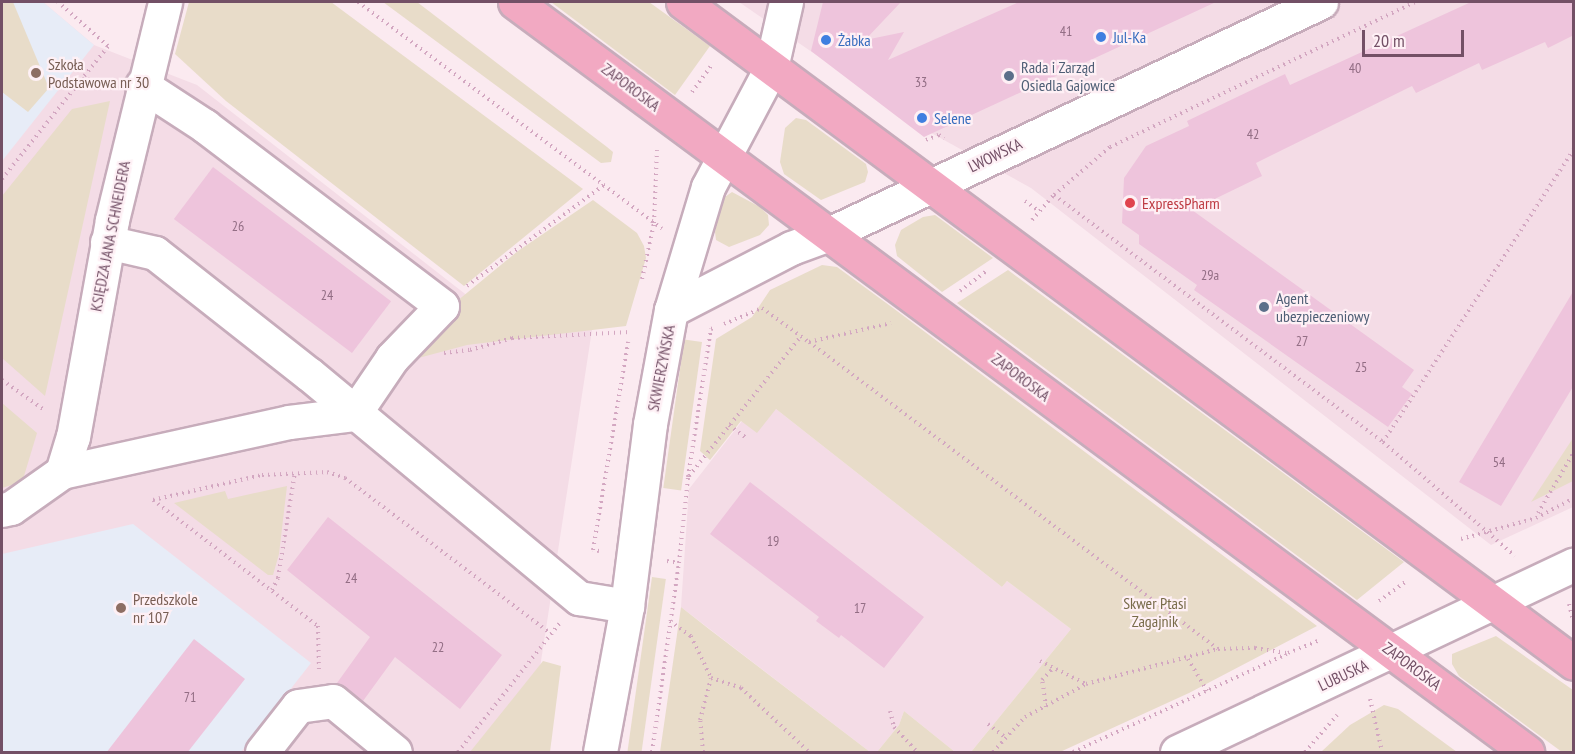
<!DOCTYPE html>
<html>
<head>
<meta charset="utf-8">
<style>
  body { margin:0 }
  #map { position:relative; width:1575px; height:754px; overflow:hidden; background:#fbeaf0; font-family:"PT Sans Narrow",sans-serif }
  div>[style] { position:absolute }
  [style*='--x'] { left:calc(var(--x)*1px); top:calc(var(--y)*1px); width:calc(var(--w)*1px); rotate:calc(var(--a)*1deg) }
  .residential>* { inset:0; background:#f4dce6 }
  .education>* { inset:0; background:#e7ecf7 }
  .green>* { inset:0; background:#e8dcc9; transform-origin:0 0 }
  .building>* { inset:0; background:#eec4dc; transform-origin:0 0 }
  .path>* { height:4px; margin-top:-2px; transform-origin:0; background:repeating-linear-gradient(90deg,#d3a7c1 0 1.5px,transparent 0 6px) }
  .roads { filter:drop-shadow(2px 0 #c7acbb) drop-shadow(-2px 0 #c7acbb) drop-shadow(0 2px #c7acbb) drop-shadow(0 -2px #c7acbb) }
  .minor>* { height:33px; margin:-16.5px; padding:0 16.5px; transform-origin:16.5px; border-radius:16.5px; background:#fff }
  .major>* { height:33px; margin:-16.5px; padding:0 16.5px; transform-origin:16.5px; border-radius:16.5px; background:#f2a9c2 }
  .dots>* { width:16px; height:16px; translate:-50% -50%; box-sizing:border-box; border:3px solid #fef0f5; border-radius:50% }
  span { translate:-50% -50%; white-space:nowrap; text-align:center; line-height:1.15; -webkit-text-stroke:4.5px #fef0f5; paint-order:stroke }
  .number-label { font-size:14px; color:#926d84 }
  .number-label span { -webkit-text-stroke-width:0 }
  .shop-label { font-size:16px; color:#366cbe }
  .left { translate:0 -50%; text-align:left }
  .education-label { font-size:16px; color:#785e54 }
  .service-label { font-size:16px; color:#4e5e75 }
  .street-label { font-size:16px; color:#735066 }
  .health-label { font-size:16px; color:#be3a42 }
  .park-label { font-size:16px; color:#786b49 }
  .frame { position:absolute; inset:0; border:3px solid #735066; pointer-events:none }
  .scale { position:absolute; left:1362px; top:30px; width:102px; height:27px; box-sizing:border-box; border:3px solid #735066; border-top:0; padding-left:8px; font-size:18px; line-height:21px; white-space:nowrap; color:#735066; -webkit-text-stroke:4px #fef0f5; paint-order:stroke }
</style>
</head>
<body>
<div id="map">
  <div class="residential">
    <i style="clip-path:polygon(2px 2px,43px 2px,94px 45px,197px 85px,505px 325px,596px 304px,527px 752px,2px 752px)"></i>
    <i style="clip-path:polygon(739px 2px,1573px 2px,1573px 507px,1491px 545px,1031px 188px,924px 129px)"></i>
    <i style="clip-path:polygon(776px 409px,1002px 587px,1007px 581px,1071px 629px,971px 752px,955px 752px,904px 711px,899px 725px,877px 752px,870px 752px,681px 607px,689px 489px,742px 421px)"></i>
  </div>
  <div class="education">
    <i style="clip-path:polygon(2px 2px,43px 2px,94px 45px,2px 161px)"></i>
    <i style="clip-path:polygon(133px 524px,311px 663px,241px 752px,2px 752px,2px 554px)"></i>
  </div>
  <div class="green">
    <i style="clip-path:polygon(2px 2px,13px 2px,49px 88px,28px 112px,2px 92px)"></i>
    <i style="clip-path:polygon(189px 2px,331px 2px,583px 189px,464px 286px,226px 101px,175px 54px)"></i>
    <i style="clip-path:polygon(383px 2px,417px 2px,607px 147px,613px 152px,611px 162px,601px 163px)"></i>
    <i style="clip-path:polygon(551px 2px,649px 2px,710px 46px,675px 95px)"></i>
    <i style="clip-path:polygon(110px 101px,45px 396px,2px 358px,2px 196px,72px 109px)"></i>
    <i style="clip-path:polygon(796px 118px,806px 120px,866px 164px,868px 172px,865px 182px,821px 200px,784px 174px,780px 162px,785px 128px)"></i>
    <i style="clip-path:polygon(732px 192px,760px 207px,768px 215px,769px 225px,760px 235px,729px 247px,716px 240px,715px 232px,722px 199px)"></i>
    <i style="clip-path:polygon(593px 200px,637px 233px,644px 246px,646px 258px,626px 326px,467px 345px,411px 360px,451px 306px,518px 251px)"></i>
    <i style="clip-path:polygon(935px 215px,993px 258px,942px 292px,897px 256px,895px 245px,901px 230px,923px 217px)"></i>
    <i style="clip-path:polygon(822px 265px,837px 267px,893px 308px,1317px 626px,1189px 693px,1060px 752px,971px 752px,1071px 629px,1007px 581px,1002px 587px,776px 409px,757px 433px,741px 421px,710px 460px,700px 451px,716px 339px,752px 317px,770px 290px)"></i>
    <i style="clip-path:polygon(1008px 270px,1359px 529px,1404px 562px,1357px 600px,957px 303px)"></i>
    <i style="left:702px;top:342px;width:150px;height:18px;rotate:98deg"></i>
    <i style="clip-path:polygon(2px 403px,37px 433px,24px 476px,18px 483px,2px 488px)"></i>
    <i style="clip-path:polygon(1573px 438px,1573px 481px,1531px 502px)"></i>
    <i style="clip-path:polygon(287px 486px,279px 554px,273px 575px,268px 575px,174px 503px,225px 491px,228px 499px)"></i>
    <i style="left:652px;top:577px;width:14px;height:177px;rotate:8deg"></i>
    <i style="clip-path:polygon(681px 607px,709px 629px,870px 752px,660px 752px)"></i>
    <i style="clip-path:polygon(1496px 636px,1573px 690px,1573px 752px,1562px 752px,1459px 676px,1452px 664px,1452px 654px)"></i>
    <i style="clip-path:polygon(543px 661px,561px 666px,550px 752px,470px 752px)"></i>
    <i style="clip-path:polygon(1384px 705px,1398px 709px,1457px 752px,1321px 752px,1350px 725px)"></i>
    <i style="clip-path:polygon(904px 711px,955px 752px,877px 752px,899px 725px)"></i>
  </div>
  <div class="building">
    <i style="clip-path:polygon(823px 2px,901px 2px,865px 40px,904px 32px,888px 60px,1019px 2px,1216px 2px,924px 137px,811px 51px)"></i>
    <i style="clip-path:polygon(1471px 2px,1574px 2px,1574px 35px,1548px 48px,1545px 42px,1482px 70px,1479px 63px,1416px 93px,1412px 86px,1256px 163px,1262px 176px,1192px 210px,1414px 370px,1402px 387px,1412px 394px,1388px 427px,1194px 290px,1197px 285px,1139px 244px,1139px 235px,1122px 223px,1124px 178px,1146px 146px,1189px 126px,1187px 121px,1285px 74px,1290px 85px)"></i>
    <i style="left:213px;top:167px;width:223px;height:65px;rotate:37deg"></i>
    <i style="clip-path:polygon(1574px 290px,1574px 385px,1501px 506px,1459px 482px)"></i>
    <i style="clip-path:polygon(750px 482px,924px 617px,884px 668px,841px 635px,839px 638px,816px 621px,819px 617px,710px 534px)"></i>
    <i style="clip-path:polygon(328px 517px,502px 655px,460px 709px,395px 657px,363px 701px,337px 683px,370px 637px,287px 570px)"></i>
    <i style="clip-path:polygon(194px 639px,245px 679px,187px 753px,106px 753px)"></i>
  </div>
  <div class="path">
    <i style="--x:358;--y:2;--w:379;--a:36.7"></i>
    <i style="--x:82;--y:79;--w:29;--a:6"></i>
    <i style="--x:692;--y:92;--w:34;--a:-54"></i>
    <i style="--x:926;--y:140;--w:14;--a:-21"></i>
    <i style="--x:939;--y:135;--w:6;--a:31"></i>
    <i style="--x:2;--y:179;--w:170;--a:-51.4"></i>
    <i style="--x:108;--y:46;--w:67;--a:-138.7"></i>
    <i style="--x:1054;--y:195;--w:74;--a:-40.6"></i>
    <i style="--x:1110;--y:147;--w:338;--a:-25.4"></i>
    <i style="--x:1025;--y:201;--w:17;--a:36"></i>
    <i style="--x:1032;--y:220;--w:33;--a:-49"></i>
    <i style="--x:1054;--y:195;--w:411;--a:36.9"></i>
    <i style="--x:1383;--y:442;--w:174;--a:40.8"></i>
    <i style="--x:642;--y:279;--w:57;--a:-77.9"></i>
    <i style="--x:654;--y:223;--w:73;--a:-87.6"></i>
    <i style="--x:467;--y:286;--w:170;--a:-36.4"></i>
    <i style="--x:960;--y:291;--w:35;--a:-37"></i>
    <i style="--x:762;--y:308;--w:58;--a:35.9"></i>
    <i style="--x:809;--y:342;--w:84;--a:-13"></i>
    <i style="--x:724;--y:324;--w:41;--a:-22.8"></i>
    <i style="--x:809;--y:342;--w:511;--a:36.89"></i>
    <i style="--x:1218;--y:649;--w:37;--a:-2"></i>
    <i style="--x:1255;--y:648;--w:33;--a:9"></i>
    <i style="--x:1288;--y:653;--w:35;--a:-22"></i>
    <i style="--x:444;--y:353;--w:26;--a:-7"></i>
    <i style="--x:470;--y:350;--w:44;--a:-15.9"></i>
    <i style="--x:512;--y:338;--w:118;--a:-2.9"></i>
    <i style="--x:2;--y:380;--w:50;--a:35.3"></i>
    <i style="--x:729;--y:425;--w:21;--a:37"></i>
    <i style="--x:1383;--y:442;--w:350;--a:-56.9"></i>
    <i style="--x:689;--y:476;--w:179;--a:-51.3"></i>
    <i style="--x:153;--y:500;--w:112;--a:-12.9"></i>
    <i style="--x:262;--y:475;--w:65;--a:-2.6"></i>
    <i style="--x:327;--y:472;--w:19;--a:18"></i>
    <i style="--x:345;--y:478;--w:258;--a:37.1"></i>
    <i style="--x:153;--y:500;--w:208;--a:37.4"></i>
    <i style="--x:318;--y:626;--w:43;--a:88.7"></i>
    <i style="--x:1538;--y:513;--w:71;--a:-59.5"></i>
    <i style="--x:1461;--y:539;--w:78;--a:-15.6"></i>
    <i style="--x:1536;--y:518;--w:43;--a:-27.8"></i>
    <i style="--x:599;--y:551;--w:6;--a:-171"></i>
    <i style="--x:593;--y:550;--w:211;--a:-80.4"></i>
    <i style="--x:667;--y:561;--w:12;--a:9"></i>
    <i style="--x:679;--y:563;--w:86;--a:-84"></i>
    <i style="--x:688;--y:477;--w:150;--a:-81.2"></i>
    <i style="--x:711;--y:329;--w:3;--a:-18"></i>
    <i style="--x:272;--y:590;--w:13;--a:-63"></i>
    <i style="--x:278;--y:578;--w:107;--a:-80.9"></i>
    <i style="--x:1379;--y:601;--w:34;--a:-36"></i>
    <i style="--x:1569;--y:604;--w:16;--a:76"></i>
    <i style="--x:670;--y:621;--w:26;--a:36"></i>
    <i style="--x:691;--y:636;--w:47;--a:64.5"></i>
    <i style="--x:711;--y:678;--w:32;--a:18"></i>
    <i style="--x:741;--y:688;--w:93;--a:43.3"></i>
    <i style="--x:1188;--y:659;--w:37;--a:59"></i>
    <i style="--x:1040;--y:661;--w:51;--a:26.6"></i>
    <i style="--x:1370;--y:699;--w:54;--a:77.2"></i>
    <i style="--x:1046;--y:707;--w:27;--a:-98"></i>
    <i style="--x:1042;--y:680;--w:18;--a:-47"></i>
    <i style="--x:890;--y:711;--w:16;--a:76"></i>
    <i style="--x:894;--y:727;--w:34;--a:47"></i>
    <i style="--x:988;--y:724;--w:23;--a:38"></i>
    <i style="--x:458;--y:752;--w:164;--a:-51.7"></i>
    <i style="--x:652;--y:752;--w:191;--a:-81.9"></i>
    <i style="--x:703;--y:752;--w:32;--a:-95"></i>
    <i style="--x:700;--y:720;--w:43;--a:-75.3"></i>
    <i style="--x:993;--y:752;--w:47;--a:-47.6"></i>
    <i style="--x:1025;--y:717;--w:69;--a:-28.4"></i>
    <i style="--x:1086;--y:684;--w:137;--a:-14.9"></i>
    <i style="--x:1073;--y:752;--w:235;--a:-24.6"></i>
    <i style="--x:1305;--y:752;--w:49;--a:-49.1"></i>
  </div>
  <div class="roads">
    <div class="minor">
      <i style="--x:107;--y:242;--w:49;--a:12.9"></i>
      <i style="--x:155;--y:253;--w:196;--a:38.2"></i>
      <i style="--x:309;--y:374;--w:351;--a:39.7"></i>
      <i style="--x:579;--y:598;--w:49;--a:9.5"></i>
      <i style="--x:671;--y:310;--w:135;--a:-27.3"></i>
      <i style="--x:791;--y:248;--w:40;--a:-20.2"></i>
      <i style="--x:829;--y:234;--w:544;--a:-25.25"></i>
      <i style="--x:62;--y:472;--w:37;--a:-73"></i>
      <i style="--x:73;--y:437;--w:220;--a:-79.8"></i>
      <i style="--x:112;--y:220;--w:224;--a:-76.3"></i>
      <i style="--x:2;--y:510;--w:9;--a:-13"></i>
      <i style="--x:11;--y:508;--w:62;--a:-35.2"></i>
      <i style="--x:62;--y:472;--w:232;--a:-12.4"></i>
      <i style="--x:289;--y:422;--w:65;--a:-7"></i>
      <i style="--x:354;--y:414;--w:68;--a:-55.8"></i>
      <i style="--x:392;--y:358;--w:72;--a:-46.1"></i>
      <i style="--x:442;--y:306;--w:298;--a:-142.8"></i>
      <i style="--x:205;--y:126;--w:75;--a:-146.9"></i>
      <i style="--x:262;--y:752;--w:58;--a:-52"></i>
      <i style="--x:298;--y:706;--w:35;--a:-8"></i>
      <i style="--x:333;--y:701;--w:80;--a:39.4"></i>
      <i style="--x:600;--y:752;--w:148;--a:-79.5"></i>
      <i style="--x:627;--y:606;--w:183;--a:-82.8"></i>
      <i style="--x:650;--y:424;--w:116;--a:-79.6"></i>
      <i style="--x:671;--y:310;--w:128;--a:-73.3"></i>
      <i style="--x:708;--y:187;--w:135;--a:-62.1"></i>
      <i style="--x:771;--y:68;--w:68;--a:-77.2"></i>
      <i style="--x:1177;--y:752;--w:439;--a:-25.3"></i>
    </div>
    <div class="major">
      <i style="--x:515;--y:2;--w:1260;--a:36.54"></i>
      <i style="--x:683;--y:2;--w:1109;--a:36.57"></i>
    </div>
  </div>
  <div class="dots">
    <i style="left:1101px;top:37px;background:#3f7fe0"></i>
    <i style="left:826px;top:40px;background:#3f7fe0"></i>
    <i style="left:36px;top:73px;background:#8d6e63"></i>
    <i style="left:1009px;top:76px;background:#5c6f8a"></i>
    <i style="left:922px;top:118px;background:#3f7fe0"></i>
    <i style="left:1130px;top:203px;background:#e0444e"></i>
    <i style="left:1264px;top:307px;background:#5c6f8a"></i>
    <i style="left:121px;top:608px;background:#8d6e63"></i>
  </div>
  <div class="number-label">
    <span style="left:1066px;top:31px">41</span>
    <span style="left:1355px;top:68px">40</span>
    <span style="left:921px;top:82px">33</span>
    <span style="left:1253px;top:134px">42</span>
    <span style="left:238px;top:226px">26</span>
    <span style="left:1210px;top:275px">29a</span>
    <span style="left:327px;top:295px">24</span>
    <span style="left:1302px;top:341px">27</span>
    <span style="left:1361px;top:367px">25</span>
    <span style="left:1499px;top:462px">54</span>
    <span style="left:773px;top:541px">19</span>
    <span style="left:351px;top:578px">24</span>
    <span style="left:860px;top:608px">17</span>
    <span style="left:438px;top:647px">22</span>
    <span style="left:190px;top:697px">71</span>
  </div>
  <div class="shop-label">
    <span class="left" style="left:1113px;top:37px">Jul-Ka</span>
    <span class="left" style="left:838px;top:40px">Żabka</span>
    <span class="left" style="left:934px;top:118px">Selene</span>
  </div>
  <div class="education-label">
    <span class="left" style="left:48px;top:73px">Szkoła<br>Podstawowa nr 30</span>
    <span class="left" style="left:133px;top:608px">Przedszkole<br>nr 107</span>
  </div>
  <div class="service-label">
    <span class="left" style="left:1021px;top:76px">Rada i Zarząd<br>Osiedla Gajowice</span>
    <span class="left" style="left:1276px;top:307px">Agent<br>ubezpieczeniowy</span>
  </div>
  <div class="street-label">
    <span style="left:631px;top:87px;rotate:37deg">ZAPOROSKA</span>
    <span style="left:995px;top:155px;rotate:-26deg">LWOWSKA</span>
    <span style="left:110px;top:236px;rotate:-79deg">KSIĘDZA JANA SCHNEIDERA</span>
    <span style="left:661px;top:368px;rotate:-79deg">SKWIERZYŃSKA</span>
    <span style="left:1021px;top:377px;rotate:37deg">ZAPOROSKA</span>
    <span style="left:1412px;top:666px;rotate:37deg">ZAPOROSKA</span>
    <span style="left:1343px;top:675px;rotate:-25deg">LUBUSKA</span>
  </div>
  <div class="health-label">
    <span class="left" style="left:1142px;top:203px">ExpressPharm</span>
  </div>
  <div class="park-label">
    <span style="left:1155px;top:612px">Skwer Ptasi<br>Zagajnik</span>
  </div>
  <div class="frame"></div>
  <div class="scale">20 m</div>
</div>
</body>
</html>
